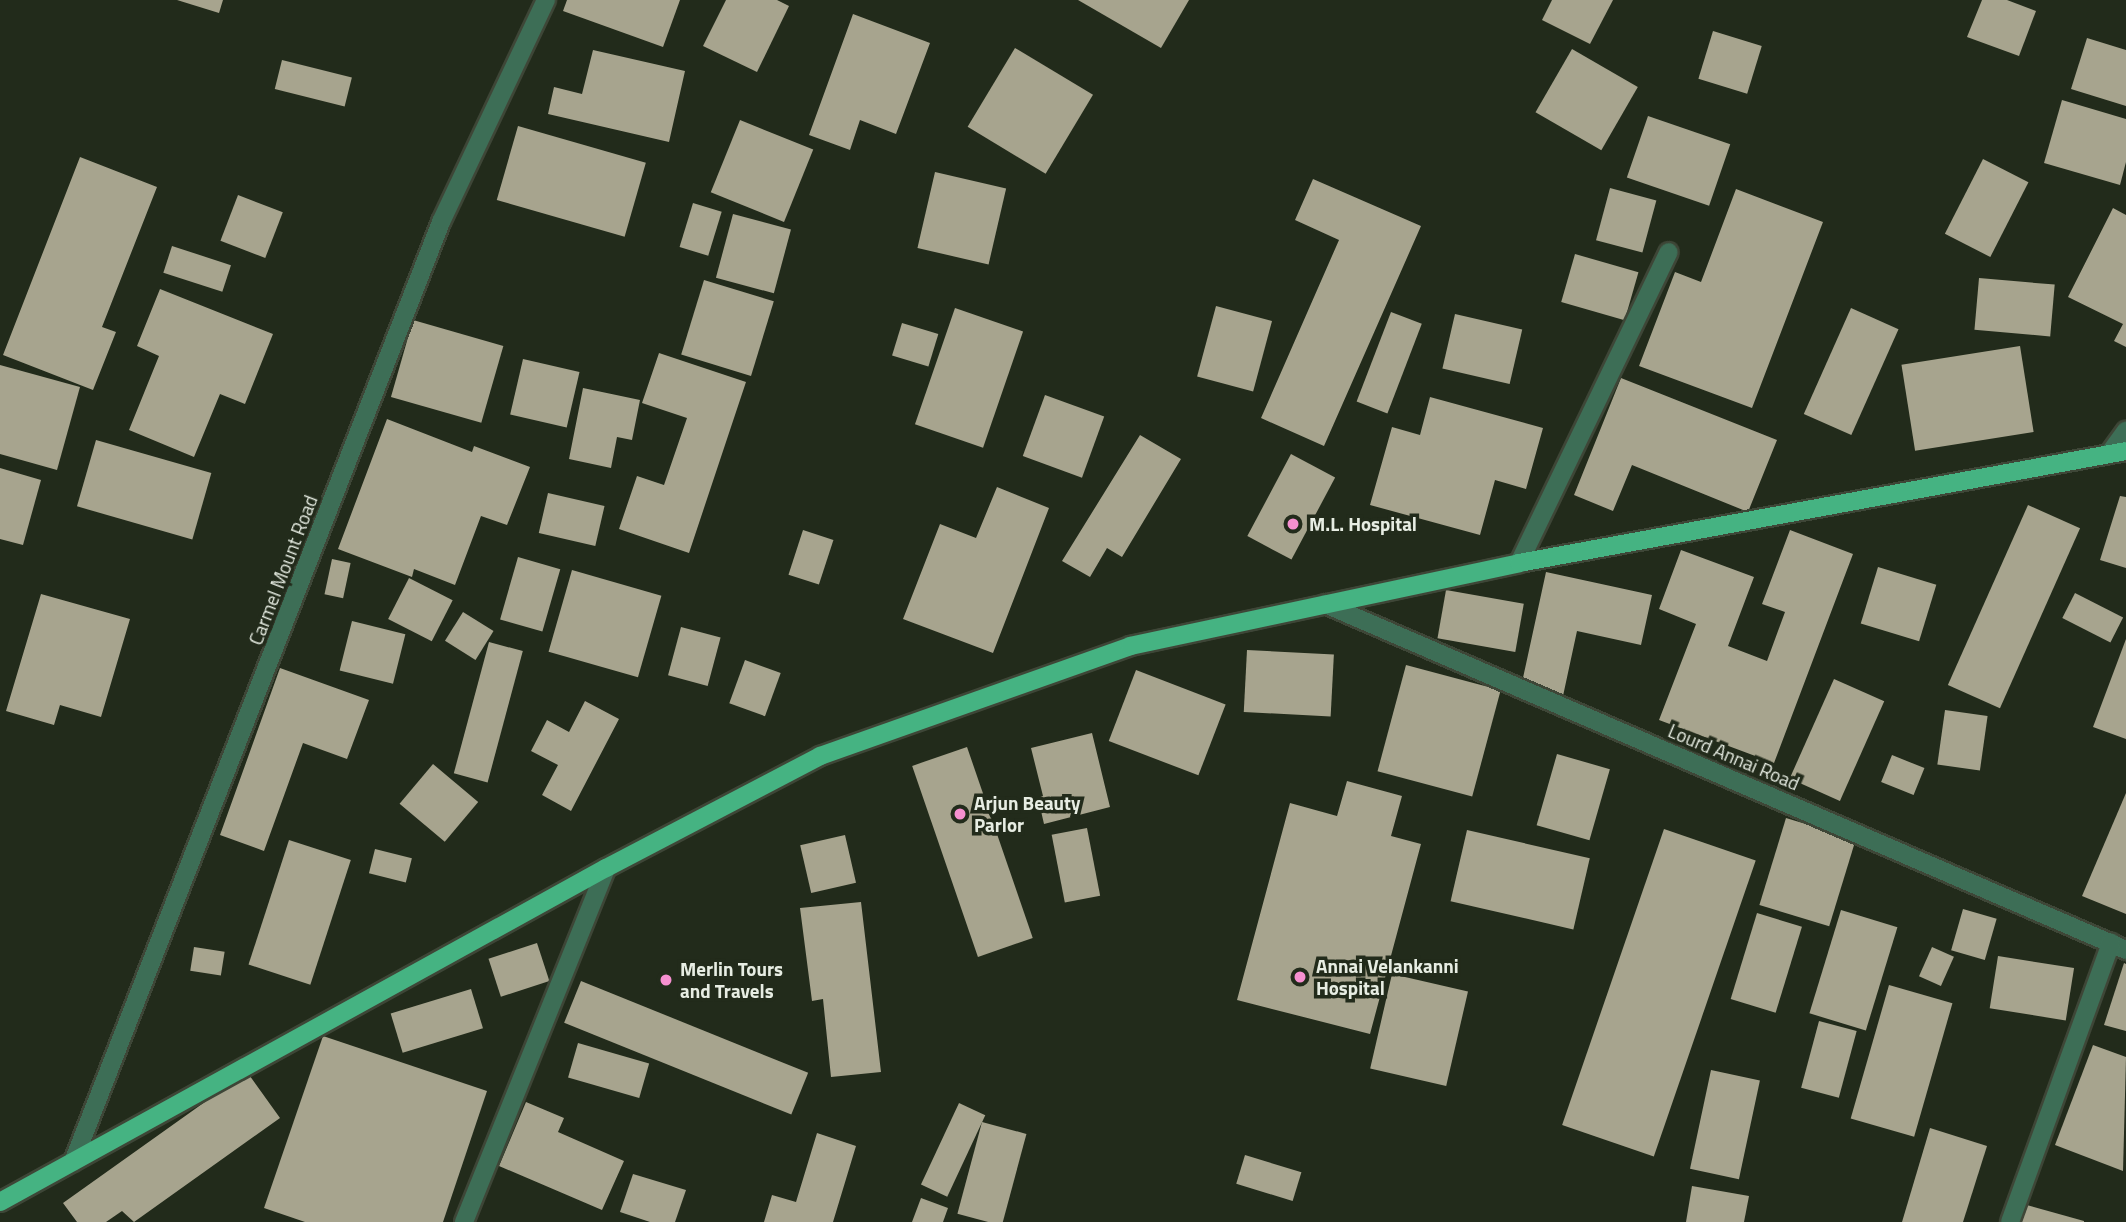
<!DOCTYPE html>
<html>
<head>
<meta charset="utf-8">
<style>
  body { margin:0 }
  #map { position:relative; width:2126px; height:1222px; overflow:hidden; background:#222b1b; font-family:"Titillium Web",sans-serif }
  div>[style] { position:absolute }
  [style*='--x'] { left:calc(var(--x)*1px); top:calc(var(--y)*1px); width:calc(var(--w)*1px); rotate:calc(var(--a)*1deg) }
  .building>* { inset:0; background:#a7a48e; transform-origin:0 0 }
  .roads { filter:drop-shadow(2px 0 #3e4637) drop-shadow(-2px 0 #3e4637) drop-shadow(0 2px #3e4637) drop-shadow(0 -2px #3e4637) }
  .minor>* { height:18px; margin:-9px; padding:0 9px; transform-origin:9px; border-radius:9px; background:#3d6e56 }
  .tertiary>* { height:18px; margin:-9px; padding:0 9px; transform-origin:9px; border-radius:9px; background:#3d6e56 }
  .primary>* { height:18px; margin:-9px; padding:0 9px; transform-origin:9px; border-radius:9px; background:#45b382 }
  .dots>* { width:19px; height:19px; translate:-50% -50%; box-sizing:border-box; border:4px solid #222b1b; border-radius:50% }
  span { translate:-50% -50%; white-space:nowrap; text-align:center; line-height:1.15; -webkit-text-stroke:7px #222b1b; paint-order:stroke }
  .poi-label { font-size:19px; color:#e7ede3; font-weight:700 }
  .left { translate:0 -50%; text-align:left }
  .street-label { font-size:19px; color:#e7ede3 }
</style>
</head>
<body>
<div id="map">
  <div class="building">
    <i style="clip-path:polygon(177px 0,223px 0,219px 13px)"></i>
    <i style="clip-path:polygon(567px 0,680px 0,663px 47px,563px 11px)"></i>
    <i style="clip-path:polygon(726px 0,777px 0,789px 6px,757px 72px,703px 46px)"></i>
    <i style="clip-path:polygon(1078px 0,1189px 0,1161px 48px)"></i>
    <i style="clip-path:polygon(1552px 0,1613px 0,1590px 44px,1542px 20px)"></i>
    <i style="clip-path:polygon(1982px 0,2007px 0,2036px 11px,2019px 56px,1967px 37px)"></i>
    <i style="clip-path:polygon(853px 14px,930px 43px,896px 134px,860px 120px,850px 150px,809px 135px)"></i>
    <i style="left:1713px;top:31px;width:51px;height:50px;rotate:17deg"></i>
    <i style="clip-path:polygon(2087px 38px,2126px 50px,2126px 106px,2071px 89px)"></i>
    <i style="left:1015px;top:48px;width:91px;height:92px;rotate:31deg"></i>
    <i style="left:1572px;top:49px;width:76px;height:73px;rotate:30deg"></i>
    <i style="clip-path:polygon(593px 50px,685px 71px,669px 142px,548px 114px,554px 87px,582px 94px)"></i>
    <i style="left:282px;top:60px;width:72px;height:30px;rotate:14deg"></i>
    <i style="clip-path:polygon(2062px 100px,2126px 119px,2126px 162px,2120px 185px,2044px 163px)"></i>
    <i style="left:1648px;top:116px;width:87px;height:65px;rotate:19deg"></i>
    <i style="left:740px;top:120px;width:79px;height:78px;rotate:22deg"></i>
    <i style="left:518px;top:126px;width:133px;height:77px;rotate:16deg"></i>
    <i style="clip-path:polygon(80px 157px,157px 187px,102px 327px,116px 332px,93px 390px,3px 355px)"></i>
    <i style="left:1983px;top:159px;width:51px;height:84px;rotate:27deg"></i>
    <i style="left:935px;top:172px;width:73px;height:78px;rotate:13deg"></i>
    <i style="clip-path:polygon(1313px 179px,1421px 226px,1324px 446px,1261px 418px,1339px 240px,1295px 220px)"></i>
    <i style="left:1610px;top:188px;width:48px;height:54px;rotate:15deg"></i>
    <i style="clip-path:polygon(1736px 189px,1823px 222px,1752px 408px,1639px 366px,1675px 272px,1701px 282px)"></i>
    <i style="left:238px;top:195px;width:48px;height:49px;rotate:21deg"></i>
    <i style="left:693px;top:203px;width:30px;height:46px;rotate:17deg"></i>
    <i style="clip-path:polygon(2113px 208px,2126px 215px,2126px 347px,2114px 341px,2123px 324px,2068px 297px)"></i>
    <i style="left:733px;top:214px;width:60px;height:66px;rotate:15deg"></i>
    <i style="left:172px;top:246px;width:62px;height:28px;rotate:18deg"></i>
    <i style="left:1575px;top:254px;width:66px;height:50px;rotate:16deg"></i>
    <i style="left:1979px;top:278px;width:76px;height:52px;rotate:5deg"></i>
    <i style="left:704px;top:280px;width:73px;height:78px;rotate:17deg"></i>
    <i style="clip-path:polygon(160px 289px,273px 334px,245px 404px,220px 394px,194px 457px,129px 430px,159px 356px,137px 346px)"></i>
    <i style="left:1216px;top:306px;width:58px;height:73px;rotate:15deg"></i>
    <i style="left:955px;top:308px;width:72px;height:123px;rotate:19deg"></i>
    <i style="left:1851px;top:308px;width:52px;height:116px;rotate:24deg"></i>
    <i style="left:1391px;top:312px;width:33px;height:96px;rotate:21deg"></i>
    <i style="left:1455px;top:314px;width:69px;height:56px;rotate:13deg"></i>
    <i style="left:413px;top:320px;width:94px;height:80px;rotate:16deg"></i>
    <i style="left:902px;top:323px;width:38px;height:34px;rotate:17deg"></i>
    <i style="left:2020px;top:346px;width:87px;height:120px;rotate:81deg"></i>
    <i style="clip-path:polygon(659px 353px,746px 382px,689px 553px,619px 529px,637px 476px,664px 485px,687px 418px,642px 403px)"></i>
    <i style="left:523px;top:359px;width:58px;height:57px;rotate:13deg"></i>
    <i style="clip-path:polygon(0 365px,80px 387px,57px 470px,0 454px)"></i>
    <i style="clip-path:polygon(1621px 378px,1777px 440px,1748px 512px,1632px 465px,1613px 511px,1574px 495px)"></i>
    <i style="clip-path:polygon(583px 388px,640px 400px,632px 440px,617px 437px,611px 468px,569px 459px)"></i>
    <i style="left:1045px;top:395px;width:63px;height:65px;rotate:20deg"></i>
    <i style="clip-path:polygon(1430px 397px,1543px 428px,1526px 489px,1495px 480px,1480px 535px,1370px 505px,1392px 427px,1420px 435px)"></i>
    <i style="clip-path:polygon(387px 419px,472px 452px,474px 446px,530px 467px,507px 525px,481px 516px,455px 585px,414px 569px,412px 577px,338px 549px)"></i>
    <i style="clip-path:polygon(1140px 435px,1181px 459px,1122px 557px,1107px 548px,1090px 577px,1062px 561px)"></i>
    <i style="left:96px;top:440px;width:120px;height:69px;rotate:16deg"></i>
    <i style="left:1291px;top:454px;width:50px;height:93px;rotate:28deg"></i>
    <i style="clip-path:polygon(0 468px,41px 480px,23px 545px,0 539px)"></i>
    <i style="clip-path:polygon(997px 487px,1049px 508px,993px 653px,903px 619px,940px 524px,976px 538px)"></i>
    <i style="left:548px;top:493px;width:58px;height:41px;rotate:13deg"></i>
    <i style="clip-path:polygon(2120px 496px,2126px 497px,2126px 568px,2100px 560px)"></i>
    <i style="left:2028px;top:505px;width:57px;height:197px;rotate:24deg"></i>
    <i style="left:803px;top:530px;width:32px;height:47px;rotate:18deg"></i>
    <i style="clip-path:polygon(1790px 530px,1853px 554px,1774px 763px,1659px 720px,1696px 624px,1659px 609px,1681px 550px,1754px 577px,1728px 646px,1767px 661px,1785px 612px,1762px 604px)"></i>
    <i style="left:518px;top:557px;width:44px;height:65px;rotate:16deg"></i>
    <i style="left:332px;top:559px;width:19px;height:36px;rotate:12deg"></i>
    <i style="left:1878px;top:567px;width:61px;height:59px;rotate:17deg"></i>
    <i style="left:572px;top:570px;width:93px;height:85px;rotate:16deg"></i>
    <i style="clip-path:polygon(1546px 572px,1652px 595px,1641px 645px,1577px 631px,1563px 696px,1521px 687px)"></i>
    <i style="left:409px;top:578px;width:49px;height:46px;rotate:27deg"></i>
    <i style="left:1446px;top:590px;width:79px;height:49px;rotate:10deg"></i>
    <i style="left:2075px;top:593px;width:54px;height:28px;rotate:27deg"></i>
    <i style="clip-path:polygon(41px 594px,130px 619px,101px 717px,60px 705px,54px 725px,6px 711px)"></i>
    <i style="left:463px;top:612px;width:36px;height:34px;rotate:32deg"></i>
    <i style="left:352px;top:621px;width:55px;height:51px;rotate:14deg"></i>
    <i style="left:681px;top:627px;width:41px;height:50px;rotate:15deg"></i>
    <i style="clip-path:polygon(2126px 639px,2126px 739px,2093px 727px)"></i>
    <i style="left:489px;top:642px;width:35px;height:136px;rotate:15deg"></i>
    <i style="left:1247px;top:650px;width:87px;height:62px;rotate:3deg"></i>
    <i style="left:745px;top:660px;width:38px;height:46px;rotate:20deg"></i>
    <i style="left:1406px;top:665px;width:98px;height:110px;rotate:15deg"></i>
    <i style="clip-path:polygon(280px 668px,369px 700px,347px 759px,303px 743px,264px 851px,220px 835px)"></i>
    <i style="left:1136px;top:670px;width:96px;height:76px;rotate:21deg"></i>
    <i style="left:1834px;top:679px;width:55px;height:109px;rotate:24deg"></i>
    <i style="clip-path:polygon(585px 701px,619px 719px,571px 811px,542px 795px,558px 765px,531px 751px,547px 720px,569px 732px)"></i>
    <i style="left:1945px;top:710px;width:43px;height:55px;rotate:8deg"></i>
    <i style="clip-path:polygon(1092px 733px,1110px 807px,1044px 824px,1038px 798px,1043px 796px,1031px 748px)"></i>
    <i style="left:967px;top:747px;width:202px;height:58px;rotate:71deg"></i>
    <i style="left:1557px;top:754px;width:55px;height:74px;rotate:16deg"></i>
    <i style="left:1892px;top:755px;width:35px;height:29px;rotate:22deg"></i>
    <i style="left:433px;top:764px;width:59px;height:52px;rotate:40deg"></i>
    <i style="clip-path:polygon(1347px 781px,1402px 796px,1391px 836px,1421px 844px,1370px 1034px,1237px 1000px,1290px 803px,1337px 816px)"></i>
    <i style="clip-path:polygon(2126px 793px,2126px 914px,2082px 896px)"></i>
    <i style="left:1786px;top:818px;width:73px;height:91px;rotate:17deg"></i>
    <i style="left:1087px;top:828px;width:69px;height:36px;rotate:79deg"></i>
    <i style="left:1664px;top:829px;width:97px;height:313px;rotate:19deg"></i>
    <i style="left:1467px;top:830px;width:126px;height:73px;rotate:13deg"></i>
    <i style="left:845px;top:835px;width:49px;height:46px;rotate:77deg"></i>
    <i style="left:289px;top:840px;width:65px;height:131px;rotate:18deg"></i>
    <i style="left:375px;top:849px;width:38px;height:25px;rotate:14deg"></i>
    <i style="clip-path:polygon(861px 902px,881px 1072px,831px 1077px,823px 999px,812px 1001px,800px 908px)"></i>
    <i style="left:1963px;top:909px;width:35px;height:43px;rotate:16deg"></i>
    <i style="left:1841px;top:910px;width:59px;height:108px;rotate:17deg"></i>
    <i style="left:1757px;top:913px;width:47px;height:90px;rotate:17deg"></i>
    <i style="left:537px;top:943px;width:40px;height:51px;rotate:72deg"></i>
    <i style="left:194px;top:947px;width:31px;height:24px;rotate:9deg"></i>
    <i style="left:1932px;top:947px;width:24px;height:32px;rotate:24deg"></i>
    <i style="left:1998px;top:956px;width:77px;height:53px;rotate:9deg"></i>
    <i style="clip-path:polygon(2124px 963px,2126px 964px,2126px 1031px,2104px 1025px)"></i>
    <i style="left:1392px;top:974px;width:78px;height:97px;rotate:13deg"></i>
    <i style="left:581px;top:981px;width:245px;height:45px;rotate:22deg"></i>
    <i style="left:1889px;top:985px;width:66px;height:139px;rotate:16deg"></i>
    <i style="left:471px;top:989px;width:41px;height:84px;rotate:73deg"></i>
    <i style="left:1819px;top:1021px;width:39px;height:69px;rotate:15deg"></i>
    <i style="clip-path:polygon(323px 1036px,487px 1091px,443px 1222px,305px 1222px,264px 1208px)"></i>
    <i style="left:578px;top:1043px;width:74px;height:36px;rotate:16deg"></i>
    <i style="clip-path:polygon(2093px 1045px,2126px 1057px,2123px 1171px,2055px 1145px)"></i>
    <i style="left:1711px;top:1070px;width:50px;height:101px;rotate:12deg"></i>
    <i style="clip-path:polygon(247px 1072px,280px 1118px,134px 1222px,122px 1211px,106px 1222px,77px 1222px,63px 1203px)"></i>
    <i style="clip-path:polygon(526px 1102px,564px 1118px,558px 1132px,624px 1161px,602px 1210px,499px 1166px)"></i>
    <i style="left:959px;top:1103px;width:29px;height:90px;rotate:25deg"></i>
    <i style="left:982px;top:1122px;width:46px;height:95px;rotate:15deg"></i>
    <i style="clip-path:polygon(1930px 1128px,1987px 1146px,1963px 1222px,1902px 1222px)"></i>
    <i style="clip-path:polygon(817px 1133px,856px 1146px,833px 1222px,764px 1222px,772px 1195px,796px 1202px)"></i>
    <i style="left:1245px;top:1155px;width:59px;height:30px;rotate:17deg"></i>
    <i style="clip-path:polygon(633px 1174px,686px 1190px,675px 1222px,650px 1222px,620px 1212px)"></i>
    <i style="clip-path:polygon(1692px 1186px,1749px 1196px,1744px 1222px,1686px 1222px)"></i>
    <i style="clip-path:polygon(921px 1198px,948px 1208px,943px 1222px,912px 1222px)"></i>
    <i style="clip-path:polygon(2023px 1204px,2084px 1221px,2084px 1222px,2018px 1222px)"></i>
  </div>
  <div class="roads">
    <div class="minor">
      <i style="--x:2109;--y:454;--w:29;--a:-54"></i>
      <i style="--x:1519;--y:563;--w:345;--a:-64.3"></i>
      <i style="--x:1325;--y:604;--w:873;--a:23.36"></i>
      <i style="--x:73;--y:1162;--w:1009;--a:-68.62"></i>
      <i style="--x:441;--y:222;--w:246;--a:-64.7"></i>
      <i style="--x:2010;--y:1222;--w:297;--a:-70.1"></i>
    </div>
    <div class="tertiary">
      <i style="--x:464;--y:1222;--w:381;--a:-68.1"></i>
    </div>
    <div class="primary">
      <i style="--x:0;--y:1202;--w:692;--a:-28.86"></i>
      <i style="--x:606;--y:868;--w:242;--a:-27.6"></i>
      <i style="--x:820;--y:756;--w:329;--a:-19.5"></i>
      <i style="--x:1130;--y:646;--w:398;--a:-12"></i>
      <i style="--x:1519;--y:563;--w:617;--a:-10.45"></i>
    </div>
  </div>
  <div class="dots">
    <i style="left:1293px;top:524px;background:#f690d0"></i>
    <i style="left:960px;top:814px;background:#f690d0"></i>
    <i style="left:1300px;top:977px;background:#f690d0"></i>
    <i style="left:666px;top:980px;background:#f690d0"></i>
  </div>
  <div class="poi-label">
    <span class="left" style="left:1309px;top:524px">M.L. Hospital</span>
    <span class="left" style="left:974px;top:814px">Arjun Beauty<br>Parlor</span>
    <span class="left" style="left:1316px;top:977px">Annai Velankanni<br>Hospital</span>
    <span class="left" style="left:680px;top:980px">Merlin Tours<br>and Travels</span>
  </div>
  <div class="street-label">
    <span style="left:283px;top:570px;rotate:-69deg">Carmel Mount Road</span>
    <span style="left:1734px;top:757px;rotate:23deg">Lourd Annai Road</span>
  </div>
</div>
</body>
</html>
